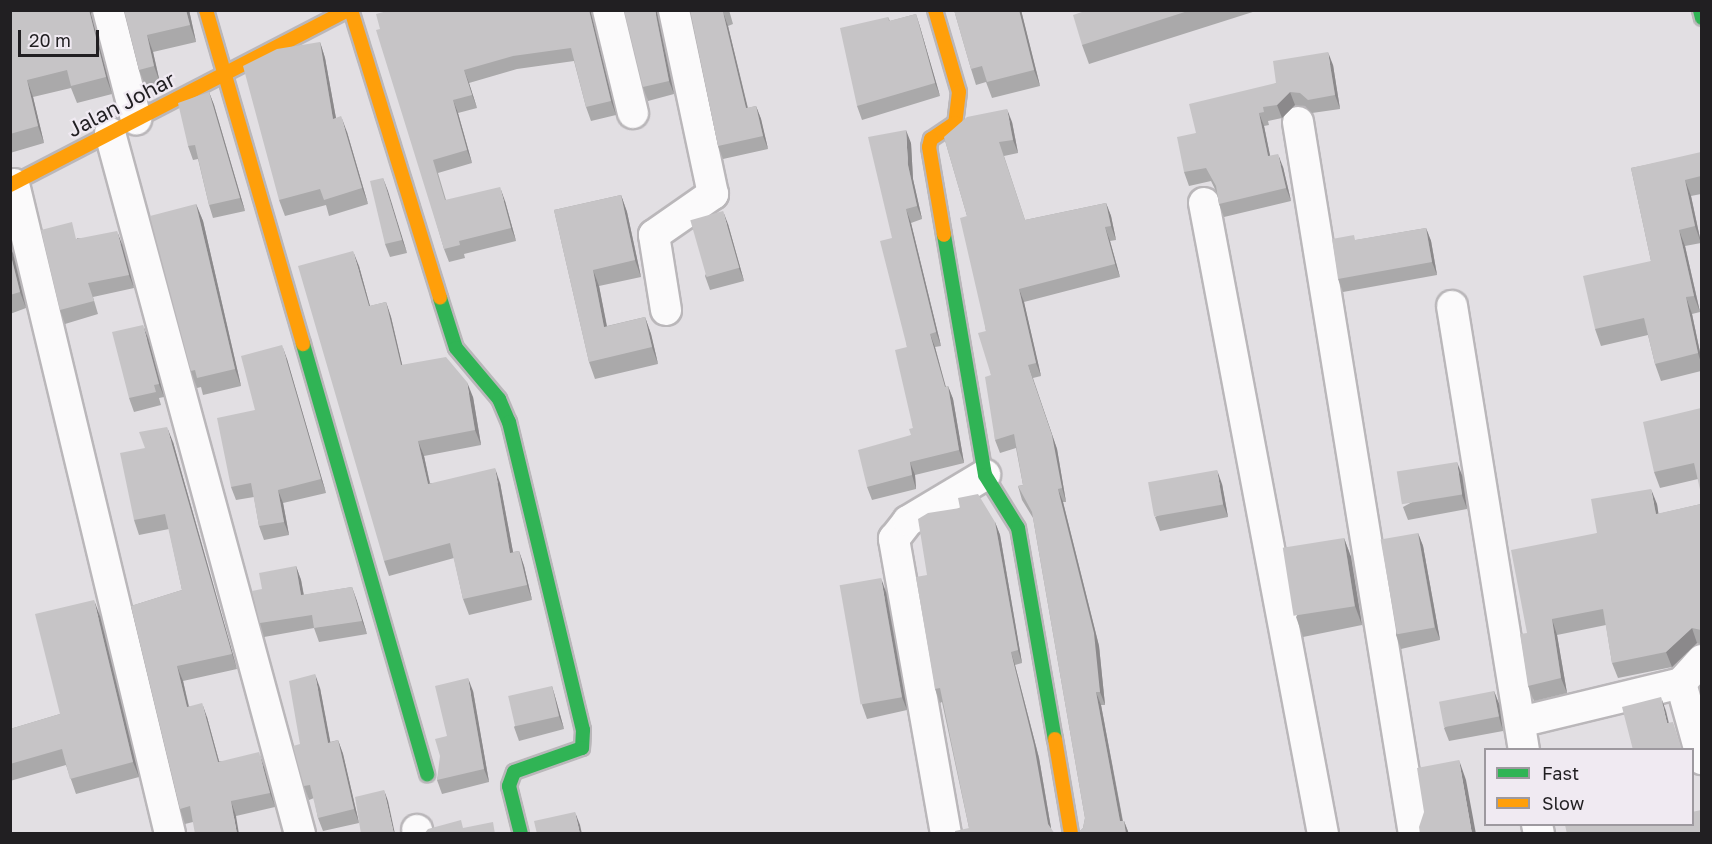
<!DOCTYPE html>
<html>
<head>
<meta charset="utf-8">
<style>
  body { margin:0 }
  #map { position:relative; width:1712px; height:844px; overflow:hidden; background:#e2dfe3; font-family:"Golos Text",sans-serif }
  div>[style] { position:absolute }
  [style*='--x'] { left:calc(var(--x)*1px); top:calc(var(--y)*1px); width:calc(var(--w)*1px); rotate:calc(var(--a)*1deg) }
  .roads { filter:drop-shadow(2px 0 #bab7ba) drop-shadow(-2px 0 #bab7ba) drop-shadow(0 2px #bab7ba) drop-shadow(0 -2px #bab7ba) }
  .street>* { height:30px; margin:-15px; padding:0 15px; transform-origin:15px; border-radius:15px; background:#fbfafb }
  .fast>* { height:14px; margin:-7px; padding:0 7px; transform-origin:7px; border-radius:7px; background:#30b455 }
  .slow>* { height:14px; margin:-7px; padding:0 7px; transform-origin:7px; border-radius:7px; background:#ff9f0a }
  .wall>* { inset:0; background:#aaa9aa }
  .shaded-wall>* { inset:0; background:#8b898b }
  .building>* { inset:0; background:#c6c4c6; transform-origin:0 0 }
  span { translate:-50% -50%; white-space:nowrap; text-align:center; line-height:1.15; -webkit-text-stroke:4.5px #f0eaf2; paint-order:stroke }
  .street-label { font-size:21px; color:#211f22 }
  .frame { position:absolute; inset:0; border:12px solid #211f22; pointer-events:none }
  .legend { position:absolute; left:1484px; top:748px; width:210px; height:78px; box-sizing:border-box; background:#f0eaf2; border:2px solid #9d999f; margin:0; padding:8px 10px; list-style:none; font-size:18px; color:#211f22 }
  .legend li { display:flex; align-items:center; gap:12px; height:30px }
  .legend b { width:30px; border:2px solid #9d999f }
  .scale { position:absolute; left:18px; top:30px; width:81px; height:27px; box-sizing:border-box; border:3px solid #211f22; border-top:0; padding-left:8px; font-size:18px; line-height:21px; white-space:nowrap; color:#211f22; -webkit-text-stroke:4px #f0eaf2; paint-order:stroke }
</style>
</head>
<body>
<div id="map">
  <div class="roads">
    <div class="street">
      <i style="--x:108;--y:10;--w:113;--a:75.6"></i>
      <i style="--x:608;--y:10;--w:106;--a:76.4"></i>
      <i style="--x:1298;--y:122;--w:721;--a:80.75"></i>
      <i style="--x:110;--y:133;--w:726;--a:74.83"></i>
      <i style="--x:14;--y:184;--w:668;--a:76.5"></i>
      <i style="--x:1204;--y:203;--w:642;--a:79.32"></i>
      <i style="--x:1452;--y:306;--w:450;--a:80.8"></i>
      <i style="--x:666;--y:310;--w:76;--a:-99.1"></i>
      <i style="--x:654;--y:235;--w:72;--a:-34.8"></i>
      <i style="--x:713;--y:194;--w:188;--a:-102"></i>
      <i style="--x:1681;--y:683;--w:79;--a:74.6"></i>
      <i style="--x:1520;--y:722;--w:166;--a:-13.6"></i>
      <i style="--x:1681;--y:683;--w:31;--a:-48"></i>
      <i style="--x:1537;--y:824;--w:10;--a:79"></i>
      <i style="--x:417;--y:830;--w:4;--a:76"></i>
      <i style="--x:946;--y:834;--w:300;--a:-100"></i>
      <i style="--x:894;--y:539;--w:23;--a:-52"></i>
      <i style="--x:908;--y:521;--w:90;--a:-30.9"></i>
    </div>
    <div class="fast">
      <i style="--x:1700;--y:10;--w:8;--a:76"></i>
      <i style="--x:944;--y:235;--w:243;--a:80.3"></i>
      <i style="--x:985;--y:475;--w:62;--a:58.1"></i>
      <i style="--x:1018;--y:528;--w:214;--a:80.1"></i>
      <i style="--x:440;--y:298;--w:52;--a:72.3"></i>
      <i style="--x:456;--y:348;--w:67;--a:49.9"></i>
      <i style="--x:499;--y:399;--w:25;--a:67"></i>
      <i style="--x:509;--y:422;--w:317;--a:76.5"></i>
      <i style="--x:583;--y:730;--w:18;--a:93"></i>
      <i style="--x:582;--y:748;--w:72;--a:160.6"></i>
      <i style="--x:514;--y:772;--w:15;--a:110"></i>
      <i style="--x:509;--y:786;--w:49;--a:76"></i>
      <i style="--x:303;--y:344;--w:448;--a:73.9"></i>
    </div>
    <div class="slow">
      <i style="--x:206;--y:10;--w:348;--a:73.8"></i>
      <i style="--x:351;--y:10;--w:301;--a:72.8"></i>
      <i style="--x:935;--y:10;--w:85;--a:73.7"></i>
      <i style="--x:959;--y:92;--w:31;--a:97"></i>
      <i style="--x:955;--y:123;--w:29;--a:146"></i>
      <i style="--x:931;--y:139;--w:8;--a:104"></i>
      <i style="--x:929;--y:147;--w:89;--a:80.3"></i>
      <i style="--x:10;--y:185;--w:381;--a:-27.4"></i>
      <i style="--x:1055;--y:739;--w:96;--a:80.4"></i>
    </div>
  </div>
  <div class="wall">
    <i style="clip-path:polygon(10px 10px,92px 10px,91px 14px,112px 94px,77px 103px,71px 88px,33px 97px,44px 143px,10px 153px)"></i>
    <i style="clip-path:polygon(124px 10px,189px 10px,196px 42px,153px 52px,160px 83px,146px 87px,139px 70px)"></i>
    <i style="clip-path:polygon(391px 10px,425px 10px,425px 12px,430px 10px,592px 10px,591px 13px,616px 115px,591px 121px,586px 107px,574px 61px,517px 69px,469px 83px,477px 108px,458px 113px,472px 163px,438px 173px,446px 200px,505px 201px,516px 241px,464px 254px,465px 258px,449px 262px,444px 249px,380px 29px)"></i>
    <i style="clip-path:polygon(690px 10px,729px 10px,733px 24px,728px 26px,748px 108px,756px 106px,761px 119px,768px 149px,723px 159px,718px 146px)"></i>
    <i style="clip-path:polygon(954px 10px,1021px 10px,1040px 86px,992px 98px,986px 82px,976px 85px,971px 69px)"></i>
    <i style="clip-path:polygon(1088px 10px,1259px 10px,1089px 64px,1082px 45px)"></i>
    <i style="clip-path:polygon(657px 13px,674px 94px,648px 101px,643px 87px)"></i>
    <i style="clip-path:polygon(916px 14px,920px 27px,940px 96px,862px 120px,857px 106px,888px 17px,890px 21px)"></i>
    <i style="clip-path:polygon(320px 42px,325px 58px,336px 118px,347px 132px,368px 204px,329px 216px,326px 205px,285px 216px,279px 200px)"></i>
    <i style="clip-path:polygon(1333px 65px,1340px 109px,1312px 113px,1305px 106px,1295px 105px,1282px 118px,1268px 121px,1269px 125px,1264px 126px,1270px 156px,1283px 167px,1291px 201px,1224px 217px,1219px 204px,1217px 193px,1211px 181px,1189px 186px,1184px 172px,1196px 133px,1276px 83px)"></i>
    <i style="clip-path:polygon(209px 92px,214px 105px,245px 211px,213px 218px,209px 205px,198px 159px,193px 160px,188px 146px)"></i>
    <i style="clip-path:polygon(1012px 122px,1018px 153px,1004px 156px,1025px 220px,1106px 203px,1111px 216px,1116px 240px,1110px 241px,1120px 277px,1024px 302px,1041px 376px,1033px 378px,1057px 449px,1066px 502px,1063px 502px,1099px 646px,1105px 705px,1101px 705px,1123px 821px,1124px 821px,1129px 834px,1077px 834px,1083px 828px,1085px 818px,1033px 518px,1022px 500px,1018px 486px,1023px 485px,1016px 448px,1000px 453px,995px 440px,991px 375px,986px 331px,967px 216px,944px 137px)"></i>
    <i style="clip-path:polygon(911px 143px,913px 179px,922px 219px,911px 223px,941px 346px,935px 347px,946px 387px,948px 386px,953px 399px,964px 463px,915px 475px,916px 489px,872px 500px,867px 487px,911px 435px,913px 428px,907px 347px,892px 238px)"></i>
    <i style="clip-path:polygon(1701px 154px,1701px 194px,1691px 196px,1701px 243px,1685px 246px,1700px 312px,1692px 314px,1701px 357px,1701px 371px,1661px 381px,1655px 364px,1648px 335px,1601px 346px,1595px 329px,1651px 261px,1631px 168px)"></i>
    <i style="clip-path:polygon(383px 178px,407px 253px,390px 257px,385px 244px)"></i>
    <i style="clip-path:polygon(621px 195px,627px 212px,641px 277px,599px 286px,607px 326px,645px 317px,651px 334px,658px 364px,595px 379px,589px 362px,554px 210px)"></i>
    <i style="clip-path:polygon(196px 204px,203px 221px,241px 386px,203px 395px,201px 387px,197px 388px,191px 371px)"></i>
    <i style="clip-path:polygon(728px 224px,744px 281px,710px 290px,705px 276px)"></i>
    <i style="clip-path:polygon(1426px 228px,1431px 241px,1437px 275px,1343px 292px,1338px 279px,1356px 240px)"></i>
    <i style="clip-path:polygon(77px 238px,122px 244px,134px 288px,93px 297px,98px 314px,65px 324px,60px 310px)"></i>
    <i style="clip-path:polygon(10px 247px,26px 308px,10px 314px)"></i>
    <i style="clip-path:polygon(359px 266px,370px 306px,386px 302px,391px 317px,402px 365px,473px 397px,481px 445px,424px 456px,430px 483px,500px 483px,513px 552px,519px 551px,524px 566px,532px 600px,469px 615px,463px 599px,454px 558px,389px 576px,384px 561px)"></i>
    <i style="clip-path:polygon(148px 338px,164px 397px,159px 398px,161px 405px,134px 412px,129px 398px)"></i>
    <i style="clip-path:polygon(287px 359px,326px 493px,283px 503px,289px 535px,264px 540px,259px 526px,254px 497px,236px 500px,231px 487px,255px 410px)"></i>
    <i style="clip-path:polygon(1701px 408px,1698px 479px,1660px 488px,1654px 472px)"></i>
    <i style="clip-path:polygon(173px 442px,237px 669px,183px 681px,189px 706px,207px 717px,219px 761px,264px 767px,275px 807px,236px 816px,193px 822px,185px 824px,180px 809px,131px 606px,182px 590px,169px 529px,139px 535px,134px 520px,145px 449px)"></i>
    <i style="clip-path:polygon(1462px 475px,1467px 509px,1408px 520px,1403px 507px)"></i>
    <i style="clip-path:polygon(1222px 484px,1228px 517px,1160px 531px,1155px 517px)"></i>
    <i style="clip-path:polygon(1657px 504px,1658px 514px,1701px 504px,1701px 644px,1697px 643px,1672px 667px,1618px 678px,1612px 663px,1606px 625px,1557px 635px,1567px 693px,1534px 701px,1528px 686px,1527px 633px,1597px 533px)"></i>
    <i style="clip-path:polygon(995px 522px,1000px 535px,1022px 663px,1015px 665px,1039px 758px,1051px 828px,969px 828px,942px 702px,940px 703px,935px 689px,927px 575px)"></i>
    <i style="clip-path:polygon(1418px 533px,1423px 546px,1440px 640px,1401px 649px,1396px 635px)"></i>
    <i style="clip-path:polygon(1344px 538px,1351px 557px,1362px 625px,1303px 637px,1296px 617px)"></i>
    <i style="clip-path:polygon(296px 566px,301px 580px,304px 595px,352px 587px,367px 634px,319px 642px,314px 628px,264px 637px,260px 623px,262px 589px)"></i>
    <i style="clip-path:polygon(886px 592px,907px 710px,867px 719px,862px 705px)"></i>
    <i style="clip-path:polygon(100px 616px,139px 777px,76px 794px,66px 765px,10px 781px,10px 729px,60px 714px)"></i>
    <i style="clip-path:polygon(552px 686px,556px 700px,564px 729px,519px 741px,514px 727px)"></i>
    <i style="clip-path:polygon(320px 688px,330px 742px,338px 740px,343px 754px,359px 823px,323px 831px,318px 818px,314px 798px,309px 800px,304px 786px,300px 744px)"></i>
    <i style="clip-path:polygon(473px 691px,489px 782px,442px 794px,437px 780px,447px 736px)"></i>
    <i style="clip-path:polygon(1494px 691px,1499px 704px,1503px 731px,1449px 741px,1444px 728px)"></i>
  </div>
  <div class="shaded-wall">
    <i style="clip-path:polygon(89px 10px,92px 10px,91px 14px,112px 94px,106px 77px)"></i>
    <i style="clip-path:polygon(186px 10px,189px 10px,196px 42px,190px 25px)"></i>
    <i style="clip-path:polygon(589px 10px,592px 10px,591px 13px,616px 115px,611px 101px)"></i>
    <i style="clip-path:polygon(655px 10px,658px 10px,657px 13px,674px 94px,669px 81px)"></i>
    <i style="clip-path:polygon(1019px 10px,1021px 10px,1040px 86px,1034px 70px)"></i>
    <i style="clip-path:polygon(723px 12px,728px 26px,751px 122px,746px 108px)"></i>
    <i style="clip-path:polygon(916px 14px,920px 27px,940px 96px,935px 83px)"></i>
    <i style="clip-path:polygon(147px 35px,153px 52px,160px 83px,154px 66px)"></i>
    <i style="clip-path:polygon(320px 42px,325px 58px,339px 135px,333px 119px)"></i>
    <i style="clip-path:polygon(1328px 52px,1333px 65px,1340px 109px,1335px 95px)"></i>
    <i style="clip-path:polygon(464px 70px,469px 83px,477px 108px,472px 95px)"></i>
    <i style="clip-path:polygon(27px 80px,33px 97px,44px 143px,38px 126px)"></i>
    <i style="clip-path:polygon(209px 92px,214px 105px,245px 211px,240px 198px)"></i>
    <i style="clip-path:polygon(1290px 92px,1295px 105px,1282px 118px,1277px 105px)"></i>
    <i style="clip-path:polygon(453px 100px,458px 113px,472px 163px,467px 150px)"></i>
    <i style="clip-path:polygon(756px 106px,761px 119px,768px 149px,763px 136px)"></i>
    <i style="clip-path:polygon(1007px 109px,1012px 122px,1018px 153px,1013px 140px)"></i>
    <i style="clip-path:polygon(1259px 113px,1264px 126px,1273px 170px,1268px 156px)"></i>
    <i style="clip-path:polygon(341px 116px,347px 132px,368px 204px,362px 188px)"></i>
    <i style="clip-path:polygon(906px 130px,911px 143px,913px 179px,922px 219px,917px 206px,908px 165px)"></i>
    <i style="clip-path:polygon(1278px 154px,1283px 167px,1291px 201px,1286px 188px)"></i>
    <i style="clip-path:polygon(383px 178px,388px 191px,407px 253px,402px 240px)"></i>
    <i style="clip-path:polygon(1685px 180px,1691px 196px,1701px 243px,1695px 226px)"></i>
    <i style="clip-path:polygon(500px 187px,505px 201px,516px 241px,511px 228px)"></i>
    <i style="clip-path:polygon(621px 195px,627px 212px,641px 277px,635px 260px)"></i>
    <i style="clip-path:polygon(1106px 203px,1111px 216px,1116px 240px,1111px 226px)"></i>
    <i style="clip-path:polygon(196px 204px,203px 221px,241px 386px,235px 369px)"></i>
    <i style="clip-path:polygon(906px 209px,911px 223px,941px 346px,936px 332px)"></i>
    <i style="clip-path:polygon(723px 211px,728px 224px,744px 281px,739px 268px)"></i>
    <i style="clip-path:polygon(1105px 227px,1110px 241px,1120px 277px,1115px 264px)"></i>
    <i style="clip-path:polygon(1426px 228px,1431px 241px,1437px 275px,1432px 262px)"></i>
    <i style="clip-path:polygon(1679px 230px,1685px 246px,1700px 312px,1694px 296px)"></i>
    <i style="clip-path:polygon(117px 231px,122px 244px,134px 288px,129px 275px)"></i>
    <i style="clip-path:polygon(10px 247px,13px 253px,26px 308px,20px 292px,10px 252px)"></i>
    <i style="clip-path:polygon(353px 251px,359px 266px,374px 321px,369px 306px)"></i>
    <i style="clip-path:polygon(593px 270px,599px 286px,610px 343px,604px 327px)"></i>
    <i style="clip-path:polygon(1019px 289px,1024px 302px,1041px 376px,1036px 363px)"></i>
    <i style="clip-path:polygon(1686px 297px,1692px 314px,1701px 357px,1701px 363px,1698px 353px)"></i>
    <i style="clip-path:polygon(386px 302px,391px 317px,406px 381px,401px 365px)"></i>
    <i style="clip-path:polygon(645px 317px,651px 334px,658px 364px,652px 347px)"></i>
    <i style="clip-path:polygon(143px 325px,148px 338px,164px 397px,159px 384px)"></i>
    <i style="clip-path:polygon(930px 334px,935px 347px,949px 400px,945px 387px)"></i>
    <i style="clip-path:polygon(282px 345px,287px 359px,326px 493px,321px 479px)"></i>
    <i style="clip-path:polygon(1028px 365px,1057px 449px,1066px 502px,1062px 488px)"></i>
    <i style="clip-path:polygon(467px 382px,473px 397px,481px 445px,475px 430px)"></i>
    <i style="clip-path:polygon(948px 386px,953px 399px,964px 463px,959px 450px)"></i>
    <i style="clip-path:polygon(167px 427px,173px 442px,237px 669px,232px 654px)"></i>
    <i style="clip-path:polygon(418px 441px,424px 456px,433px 499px,428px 484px)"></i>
    <i style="clip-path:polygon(910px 462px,915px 475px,916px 489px,912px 475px)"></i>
    <i style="clip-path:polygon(1457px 462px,1462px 475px,1467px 509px,1462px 495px)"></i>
    <i style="clip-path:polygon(495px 468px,500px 483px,516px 568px,510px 553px)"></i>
    <i style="clip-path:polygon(1217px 470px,1222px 484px,1228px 517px,1223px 504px)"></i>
    <i style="clip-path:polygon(1058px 489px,1063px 502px,1099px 646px,1105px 705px,1100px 692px)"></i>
    <i style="clip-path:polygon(1651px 489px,1657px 504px,1661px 530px,1656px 514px)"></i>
    <i style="clip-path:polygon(278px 490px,283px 503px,289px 535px,284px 522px)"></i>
    <i style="clip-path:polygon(995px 522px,1000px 535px,1022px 663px,1018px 650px)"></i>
    <i style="clip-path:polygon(1418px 533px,1423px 546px,1440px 640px,1435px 627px)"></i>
    <i style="clip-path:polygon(1344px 538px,1351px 557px,1362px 625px,1355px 606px)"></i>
    <i style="clip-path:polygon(519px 551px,524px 566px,532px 600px,527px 585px)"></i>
    <i style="clip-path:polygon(296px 566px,301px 580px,306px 609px,301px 595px)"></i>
    <i style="clip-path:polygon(881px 578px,886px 592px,907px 710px,902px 697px)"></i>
    <i style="clip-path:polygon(352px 587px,357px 601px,367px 634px,362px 621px)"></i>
    <i style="clip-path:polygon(94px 600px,100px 616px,139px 777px,133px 762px)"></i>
    <i style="clip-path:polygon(1552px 619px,1557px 635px,1567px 693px,1561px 678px)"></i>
    <i style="clip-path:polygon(1692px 628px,1697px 643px,1672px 667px,1666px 652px)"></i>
    <i style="clip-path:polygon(1011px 652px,1015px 665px,1039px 758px,1052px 834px,1048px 824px)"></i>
    <i style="clip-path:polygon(177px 666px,183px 681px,192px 722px,187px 707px)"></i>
    <i style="clip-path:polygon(315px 674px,320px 688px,333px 756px,328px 743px)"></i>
    <i style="clip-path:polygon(468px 678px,473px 691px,489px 782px,484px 769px)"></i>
    <i style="clip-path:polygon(552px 686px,556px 700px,564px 729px,559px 716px)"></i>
    <i style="clip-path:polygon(1494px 691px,1499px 704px,1503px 731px,1499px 717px)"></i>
    <i style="clip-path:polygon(1096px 692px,1101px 705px,1125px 834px,1120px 821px)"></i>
    <i style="clip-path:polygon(1661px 697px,1666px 711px,1672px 736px,1667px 723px)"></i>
    <i style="clip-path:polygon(202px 703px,207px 717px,223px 776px,218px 762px)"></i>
    <i style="clip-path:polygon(338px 740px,343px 754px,359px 823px,354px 809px)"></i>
    <i style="clip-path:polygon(259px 752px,264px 767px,275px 807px,270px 793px)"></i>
    <i style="clip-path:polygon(1459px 760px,1466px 780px,1476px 834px,1472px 834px)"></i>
    <i style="clip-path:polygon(384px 790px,388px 801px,395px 834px,394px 834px)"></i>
    <i style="clip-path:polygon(231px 801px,236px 816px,239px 834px,237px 834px)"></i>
    <i style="clip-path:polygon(575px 812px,580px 825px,582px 834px,580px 834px)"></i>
    <i style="clip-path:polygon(1124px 821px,1129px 834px,1126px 834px)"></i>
  </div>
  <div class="building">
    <i style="clip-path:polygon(10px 10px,89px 10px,106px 77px,71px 86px,67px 70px,27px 80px,38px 126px,10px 134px)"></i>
    <i style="clip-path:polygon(124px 10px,186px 10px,190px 25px,147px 35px,154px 66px,139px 70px)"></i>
    <i style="clip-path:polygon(391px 10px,423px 10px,424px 12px,429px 10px,589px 10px,611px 101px,586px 107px,571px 48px,513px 56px,464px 70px,472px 95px,453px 100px,467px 150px,433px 160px,445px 200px,500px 187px,511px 228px,459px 241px,460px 245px,444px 249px,376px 30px,380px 29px,376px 14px)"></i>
    <i style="clip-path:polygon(624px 10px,655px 10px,669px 81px,643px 87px)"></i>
    <i style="clip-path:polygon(690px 10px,728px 10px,723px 12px,746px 108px,756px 106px,763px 136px,718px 146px)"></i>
    <i style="clip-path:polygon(954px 10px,1019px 10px,1034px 70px,987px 82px,982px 66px,971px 69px)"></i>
    <i style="clip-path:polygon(1088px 10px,1191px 10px,1082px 45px,1073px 15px)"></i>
    <i style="clip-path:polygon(916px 14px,935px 83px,857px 106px,840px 28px,888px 17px,889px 21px)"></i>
    <i style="clip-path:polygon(320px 42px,333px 119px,341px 116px,362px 188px,324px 200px,320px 189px,279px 200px,243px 66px,277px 49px)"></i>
    <i style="clip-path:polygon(1328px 52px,1335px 95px,1308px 100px,1300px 93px,1290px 92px,1277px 105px,1263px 107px,1264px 112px,1259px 113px,1268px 156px,1278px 154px,1286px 188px,1219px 204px,1216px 186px,1206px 168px,1184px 172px,1177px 137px,1196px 133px,1189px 104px,1276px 83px,1273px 61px)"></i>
    <i style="clip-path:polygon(209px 92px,240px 198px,209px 205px,195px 145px,188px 146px,178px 103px)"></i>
    <i style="clip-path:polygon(1007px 109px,1013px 140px,999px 142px,1025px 220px,1106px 203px,1111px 226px,1105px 227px,1115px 264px,1019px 289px,1036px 363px,1028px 365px,1052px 435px,1062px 488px,1058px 489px,1094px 633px,1100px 692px,1096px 692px,1120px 821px,1124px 821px,1126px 834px,1077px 834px,1083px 828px,1085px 818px,1032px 512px,1018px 486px,1023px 485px,1014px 434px,995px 440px,985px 377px,991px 375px,978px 333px,986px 331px,960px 218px,967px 216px,944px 137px,967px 117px)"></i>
    <i style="clip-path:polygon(906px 130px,908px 165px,917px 206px,906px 209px,936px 332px,930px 334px,945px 387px,948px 386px,959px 450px,910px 462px,912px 475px,867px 487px,858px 450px,911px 435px,909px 429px,913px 428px,895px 350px,907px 347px,880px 241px,892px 238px,868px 137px)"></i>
    <i style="clip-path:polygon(1701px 152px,1701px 176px,1685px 180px,1695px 226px,1679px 230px,1694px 296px,1686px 297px,1698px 353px,1655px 364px,1644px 318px,1595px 329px,1583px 276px,1651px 261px,1631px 168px)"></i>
    <i style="clip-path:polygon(383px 178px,402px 240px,385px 244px,370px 181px)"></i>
    <i style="clip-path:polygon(621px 195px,635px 260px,593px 270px,604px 327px,645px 317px,652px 347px,589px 362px,554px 210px)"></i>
    <i style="clip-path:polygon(196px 204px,235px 369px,197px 378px,195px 370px,191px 371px,150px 216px)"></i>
    <i style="left:723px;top:211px;width:59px;height:34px;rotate:74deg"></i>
    <i style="clip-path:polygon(72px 222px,76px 239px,117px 231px,129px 275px,88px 283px,94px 301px,60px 310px,41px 230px)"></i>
    <i style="clip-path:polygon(1426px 228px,1432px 262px,1338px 279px,1332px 239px,1354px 235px,1355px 240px)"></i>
    <i style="clip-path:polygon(353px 251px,369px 306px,386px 302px,401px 365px,446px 357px,467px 382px,475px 430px,418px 441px,428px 484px,495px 468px,510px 553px,519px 551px,527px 585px,463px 599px,450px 543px,384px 561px,298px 266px)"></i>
    <i style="clip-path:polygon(10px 252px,20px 292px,10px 295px)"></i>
    <i style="clip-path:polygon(143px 325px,159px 384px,154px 385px,156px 392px,129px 398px,112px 332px)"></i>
    <i style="clip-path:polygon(282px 345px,321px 479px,278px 490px,284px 522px,259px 526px,251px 483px,231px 487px,217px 418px,255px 410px,241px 356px)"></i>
    <i style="clip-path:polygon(1701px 408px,1701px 494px,1694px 463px,1654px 472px,1643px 422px)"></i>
    <i style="clip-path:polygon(167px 427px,232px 654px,177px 666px,187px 707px,202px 703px,218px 762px,259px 752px,270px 793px,231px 801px,237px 834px,195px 834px,190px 806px,180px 809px,131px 606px,182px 590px,165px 514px,134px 520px,120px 453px,145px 448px,139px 432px)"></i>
    <i style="left:1457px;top:462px;width:33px;height:61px;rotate:81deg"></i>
    <i style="left:1217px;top:470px;width:35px;height:70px;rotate:80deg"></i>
    <i style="clip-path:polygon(1651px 489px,1656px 514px,1701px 504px,1701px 630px,1692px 628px,1666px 652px,1612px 663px,1603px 609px,1552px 619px,1561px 678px,1528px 686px,1520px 634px,1527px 633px,1511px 550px,1597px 533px,1591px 499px)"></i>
    <i style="clip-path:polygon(978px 494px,995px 522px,1018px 650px,1011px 652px,1034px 745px,1048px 824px,1055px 834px,955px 834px,955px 831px,969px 828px,940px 688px,935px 689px,916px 577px,927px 575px,918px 519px,928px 513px,960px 508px,958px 498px)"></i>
    <i style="left:1418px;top:533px;width:96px;height:38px;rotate:80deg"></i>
    <i style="left:1344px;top:538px;width:69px;height:62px;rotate:81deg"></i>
    <i style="clip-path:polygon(296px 566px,301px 595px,352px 587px,362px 621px,314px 628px,312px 615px,260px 623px,252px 591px,262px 589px,259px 573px)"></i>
    <i style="left:881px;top:578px;width:121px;height:42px;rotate:80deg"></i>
    <i style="clip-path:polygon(94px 600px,133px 762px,70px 779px,62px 749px,10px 764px,10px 729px,60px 714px,35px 614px)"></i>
    <i style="clip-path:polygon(315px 674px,328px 743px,338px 740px,354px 809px,318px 818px,310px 785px,304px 786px,293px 746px,300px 744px,289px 681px)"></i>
    <i style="clip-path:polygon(468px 678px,484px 769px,437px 780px,440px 756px,435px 739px,447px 736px,435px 686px)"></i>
    <i style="left:552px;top:686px;width:31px;height:45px;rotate:77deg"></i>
    <i style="left:1494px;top:691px;width:26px;height:56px;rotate:79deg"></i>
    <i style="clip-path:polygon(1661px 697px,1667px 723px,1673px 722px,1682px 750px,1633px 750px,1622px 707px)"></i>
    <i style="clip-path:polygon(1459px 760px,1472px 834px,1420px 834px,1419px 827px,1424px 812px,1417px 768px)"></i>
    <i style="clip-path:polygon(384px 790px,394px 834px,361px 834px,355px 797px)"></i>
    <i style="clip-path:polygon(1701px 810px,1701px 834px,1567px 834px,1565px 825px,1637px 825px,1638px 826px,1644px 825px,1692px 825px,1692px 812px)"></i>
    <i style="clip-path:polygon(575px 812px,580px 834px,537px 834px,534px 821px)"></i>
    <i style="clip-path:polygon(461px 820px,463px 828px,493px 822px,495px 834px,424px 834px,428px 829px)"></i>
  </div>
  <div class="street-label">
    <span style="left:121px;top:104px;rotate:-27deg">Jalan Johar</span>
  </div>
  <div class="frame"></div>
  <ul class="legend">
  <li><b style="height:8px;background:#30b455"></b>Fast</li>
  <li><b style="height:8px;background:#ff9f0a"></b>Slow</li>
  </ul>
  <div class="scale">20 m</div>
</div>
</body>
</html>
